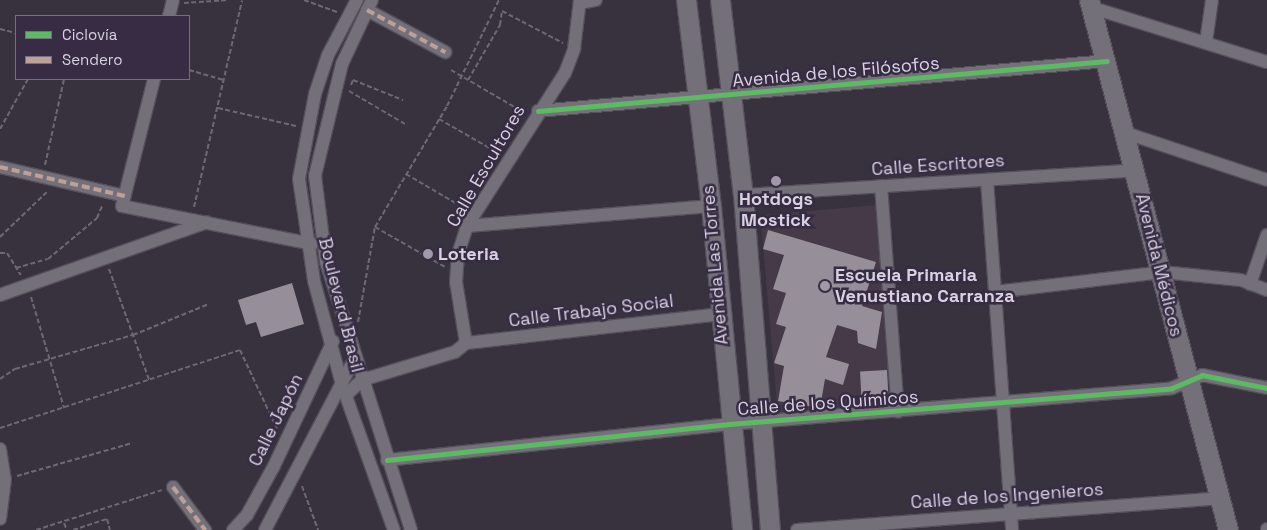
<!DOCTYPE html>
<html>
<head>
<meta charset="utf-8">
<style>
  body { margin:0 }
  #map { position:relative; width:1267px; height:530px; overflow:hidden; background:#38323e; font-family:"Space Grotesk",sans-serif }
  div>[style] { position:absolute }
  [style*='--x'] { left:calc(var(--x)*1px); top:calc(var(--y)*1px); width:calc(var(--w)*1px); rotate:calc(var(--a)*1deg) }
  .education>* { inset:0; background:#463a48; transform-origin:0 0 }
  .building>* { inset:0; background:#968f99; transform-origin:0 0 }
  .path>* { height:2px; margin-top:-1px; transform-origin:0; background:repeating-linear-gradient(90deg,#6d6872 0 5px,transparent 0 7.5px) }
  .roads { filter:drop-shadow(1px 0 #544f5a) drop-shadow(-1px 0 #544f5a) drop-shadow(0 1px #544f5a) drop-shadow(0 -1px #544f5a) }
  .street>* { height:12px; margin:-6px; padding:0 6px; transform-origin:6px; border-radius:6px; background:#74707a }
  .secondary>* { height:19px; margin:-9.5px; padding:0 9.5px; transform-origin:9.5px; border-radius:9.5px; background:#74707a }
  .quiet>* { height:4px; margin-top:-2px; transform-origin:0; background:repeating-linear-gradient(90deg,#bda197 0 8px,transparent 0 12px) }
  .cycleway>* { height:5px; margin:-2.5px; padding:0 2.5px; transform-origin:2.5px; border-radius:2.5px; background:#5cba63 }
  .dots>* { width:14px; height:14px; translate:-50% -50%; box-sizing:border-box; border:2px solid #372c44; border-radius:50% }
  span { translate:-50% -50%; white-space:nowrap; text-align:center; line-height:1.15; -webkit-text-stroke:5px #372c44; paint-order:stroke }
  .street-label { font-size:18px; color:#d8d2e1 }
  .poi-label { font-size:18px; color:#d8d2e1; font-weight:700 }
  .left { translate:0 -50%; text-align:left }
  .legend { position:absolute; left:15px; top:15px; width:175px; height:65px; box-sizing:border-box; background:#372c44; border:1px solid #776e83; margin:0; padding:6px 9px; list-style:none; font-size:15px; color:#d8d2e1 }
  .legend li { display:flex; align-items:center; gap:10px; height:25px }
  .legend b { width:25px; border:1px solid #776e83 }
</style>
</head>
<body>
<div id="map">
  <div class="education">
    <i style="left:877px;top:205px;width:201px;height:117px;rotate:85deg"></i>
  </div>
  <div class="building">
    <i style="clip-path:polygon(768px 230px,876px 262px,862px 306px,882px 312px,876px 349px,858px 343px,857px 331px,837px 325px,826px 357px,849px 364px,843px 385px,825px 379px,820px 408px,778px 401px,784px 366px,774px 363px,786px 327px,776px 324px,786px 293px,773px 289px,784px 255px,763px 249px)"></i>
    <i style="clip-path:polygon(292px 283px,304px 324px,261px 337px,256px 322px,246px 325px,238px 300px)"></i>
    <i style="left:887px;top:370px;width:33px;height:27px;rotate:87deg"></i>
  </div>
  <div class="path">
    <i style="--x:304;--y:0;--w:35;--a:20"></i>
    <i style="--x:184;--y:3;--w:45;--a:-3.8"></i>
    <i style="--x:0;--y:29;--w:16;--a:14"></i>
    <i style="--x:189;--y:70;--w:37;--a:16"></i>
    <i style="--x:451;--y:70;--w:86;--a:30.2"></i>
    <i style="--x:468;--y:80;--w:64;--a:-59.8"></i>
    <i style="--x:500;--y:25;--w:14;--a:-82"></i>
    <i style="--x:502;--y:11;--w:69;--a:27.7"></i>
    <i style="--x:351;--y:85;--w:5;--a:-68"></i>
    <i style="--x:353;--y:80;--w:54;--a:21.8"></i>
    <i style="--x:349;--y:91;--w:65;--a:30.5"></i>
    <i style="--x:218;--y:108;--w:80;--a:13"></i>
    <i style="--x:439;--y:119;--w:70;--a:29.8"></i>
    <i style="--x:0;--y:129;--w:57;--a:-60.8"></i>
    <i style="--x:45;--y:165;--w:88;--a:-77.5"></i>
    <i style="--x:406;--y:174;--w:67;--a:30.4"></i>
    <i style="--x:194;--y:207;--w:212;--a:-76.9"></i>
    <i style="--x:375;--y:227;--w:81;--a:29.7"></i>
    <i style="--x:0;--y:237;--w:66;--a:-43.8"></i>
    <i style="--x:0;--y:253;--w:7;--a:0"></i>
    <i style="--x:7;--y:253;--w:26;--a:58"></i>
    <i style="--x:16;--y:268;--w:33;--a:-16"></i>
    <i style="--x:48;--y:259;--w:64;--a:-39.9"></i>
    <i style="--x:97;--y:218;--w:15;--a:-67"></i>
    <i style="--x:109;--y:269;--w:120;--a:70.1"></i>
    <i style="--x:31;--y:297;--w:116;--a:73.4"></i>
    <i style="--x:358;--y:322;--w:97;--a:-79.9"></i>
    <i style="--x:375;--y:227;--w:141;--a:-59.2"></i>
    <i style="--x:447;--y:106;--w:118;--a:-63.9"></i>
    <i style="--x:0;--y:379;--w:18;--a:-34"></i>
    <i style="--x:15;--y:369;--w:123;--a:-16.1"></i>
    <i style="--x:133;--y:335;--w:82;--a:-22.2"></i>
    <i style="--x:0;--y:428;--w:252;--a:-18"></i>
    <i style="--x:240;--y:350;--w:87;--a:64.9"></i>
    <i style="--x:17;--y:476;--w:120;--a:-16"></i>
    <i style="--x:302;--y:486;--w:47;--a:70"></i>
    <i style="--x:64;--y:523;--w:8;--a:67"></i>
    <i style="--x:36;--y:530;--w:132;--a:-17.6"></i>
    <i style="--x:73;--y:530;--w:36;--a:-18"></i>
    <i style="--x:107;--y:519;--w:11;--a:75"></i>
  </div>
  <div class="roads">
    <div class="street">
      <i style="--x:357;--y:0;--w:62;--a:117.8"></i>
      <i style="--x:328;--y:55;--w:41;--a:108.4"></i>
      <i style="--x:315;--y:94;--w:86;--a:100.7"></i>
      <i style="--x:299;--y:179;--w:103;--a:81.6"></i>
      <i style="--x:314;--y:281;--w:108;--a:74.9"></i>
      <i style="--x:342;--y:385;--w:154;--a:70.3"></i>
      <i style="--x:372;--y:0;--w:71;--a:115.1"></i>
      <i style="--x:342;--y:64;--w:115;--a:103.6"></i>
      <i style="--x:315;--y:176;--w:87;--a:82.7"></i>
      <i style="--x:326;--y:262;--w:281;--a:72.4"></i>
      <i style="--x:580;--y:3;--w:16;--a:-11"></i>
      <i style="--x:1090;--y:7;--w:185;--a:17.3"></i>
      <i style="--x:367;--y:10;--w:89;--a:28.3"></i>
      <i style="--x:169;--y:16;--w:16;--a:-76"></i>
      <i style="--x:1206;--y:42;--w:42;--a:-81.9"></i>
      <i style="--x:154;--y:79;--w:131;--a:104.1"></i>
      <i style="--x:122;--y:206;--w:194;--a:11.3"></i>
      <i style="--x:538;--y:111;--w:571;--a:-5.02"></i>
      <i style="--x:1126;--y:133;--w:149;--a:18.4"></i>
      <i style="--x:0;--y:167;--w:128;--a:13.1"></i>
      <i style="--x:987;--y:180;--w:351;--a:85.9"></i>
      <i style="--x:881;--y:186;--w:226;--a:85.7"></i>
      <i style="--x:743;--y:195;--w:393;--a:-3.6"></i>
      <i style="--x:467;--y:226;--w:245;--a:-4.7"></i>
      <i style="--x:1250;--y:284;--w:52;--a:-70.9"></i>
      <i style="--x:995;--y:292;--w:168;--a:-6.8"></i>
      <i style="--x:1162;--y:272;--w:79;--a:5.8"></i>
      <i style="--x:1241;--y:280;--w:28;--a:21"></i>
      <i style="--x:0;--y:295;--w:219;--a:-19.4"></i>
      <i style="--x:466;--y:343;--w:255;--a:-6.5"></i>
      <i style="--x:346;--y:395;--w:22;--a:-43"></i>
      <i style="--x:362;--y:380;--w:97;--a:-16.8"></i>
      <i style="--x:455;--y:352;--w:14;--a:-39"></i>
      <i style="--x:466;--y:343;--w:62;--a:-99.3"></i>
      <i style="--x:456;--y:282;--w:28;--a:-86"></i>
      <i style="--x:458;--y:254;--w:29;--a:-72"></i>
      <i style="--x:467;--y:226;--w:182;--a:-57.4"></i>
      <i style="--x:565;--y:73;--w:26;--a:-69"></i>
      <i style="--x:574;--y:49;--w:49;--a:-83"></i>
      <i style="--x:0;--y:449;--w:30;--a:81"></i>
      <i style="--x:5;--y:479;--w:40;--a:97.1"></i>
      <i style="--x:387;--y:460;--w:344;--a:-6"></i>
      <i style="--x:729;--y:424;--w:444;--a:-4.6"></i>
      <i style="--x:1172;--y:388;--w:33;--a:-23"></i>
      <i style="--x:1202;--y:375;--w:66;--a:11.3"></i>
      <i style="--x:173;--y:487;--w:54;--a:53.3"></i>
      <i style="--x:233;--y:530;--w:21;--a:-47"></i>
      <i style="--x:247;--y:515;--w:56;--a:-61.1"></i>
      <i style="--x:274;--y:466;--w:138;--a:-64.7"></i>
      <i style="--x:265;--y:530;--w:194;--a:-62.4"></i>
      <i style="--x:797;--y:530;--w:424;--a:-4.3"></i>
      <i style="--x:1267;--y:530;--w:1;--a:-90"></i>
    </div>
    <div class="secondary">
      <i style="--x:686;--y:0;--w:208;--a:83.1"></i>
      <i style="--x:711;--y:206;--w:325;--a:84.5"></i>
      <i style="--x:720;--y:0;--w:196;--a:83.3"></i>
      <i style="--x:743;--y:195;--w:336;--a:85.4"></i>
      <i style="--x:1089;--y:0;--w:548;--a:75.3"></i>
    </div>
  </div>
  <div class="quiet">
    <i style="--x:367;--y:10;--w:89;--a:28.3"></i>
    <i style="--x:0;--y:167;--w:128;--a:13.1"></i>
    <i style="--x:173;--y:487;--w:54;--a:53.3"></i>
  </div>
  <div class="cycleway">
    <i style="--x:538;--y:111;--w:571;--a:-5.02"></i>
    <i style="--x:387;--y:460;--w:344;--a:-6"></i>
    <i style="--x:729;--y:424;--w:444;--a:-4.6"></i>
    <i style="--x:1172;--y:388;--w:33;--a:-23"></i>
    <i style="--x:1202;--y:375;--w:66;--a:11.3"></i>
  </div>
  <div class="dots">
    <i style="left:776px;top:181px;background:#a09aa8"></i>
    <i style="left:428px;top:254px;background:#a09aa8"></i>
    <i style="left:825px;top:286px;background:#a09aa8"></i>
  </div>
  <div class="street-label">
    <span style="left:836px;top:72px;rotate:-5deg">Avenida de los Filósofos</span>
    <span style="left:938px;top:165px;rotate:-4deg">Calle Escritores</span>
    <span style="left:486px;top:166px;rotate:-60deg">Calle Escultores</span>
    <span style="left:715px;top:265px;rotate:-95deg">Avenida Las Torres</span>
    <span style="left:1159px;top:265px;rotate:76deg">Avenida Médicos</span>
    <span style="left:341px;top:305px;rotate:76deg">Boulevard Brasil</span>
    <span style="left:591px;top:311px;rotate:-7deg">Calle Trabajo Social</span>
    <span style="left:828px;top:403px;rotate:-4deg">Calle de los Químicos</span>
    <span style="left:276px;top:420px;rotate:-64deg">Calle Japón</span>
    <span style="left:1007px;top:496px;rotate:-4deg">Calle de los Ingenieros</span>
  </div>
  <div class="poi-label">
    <span style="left:776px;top:210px">Hotdogs<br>Mostick</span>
    <span class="left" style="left:438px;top:254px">Loteria</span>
    <span class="left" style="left:835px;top:286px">Escuela Primaria<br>Venustiano Carranza</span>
  </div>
  <ul class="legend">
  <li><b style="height:6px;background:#5cba63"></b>Ciclovía</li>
  <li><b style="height:6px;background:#bda197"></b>Sendero</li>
  </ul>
</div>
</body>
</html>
